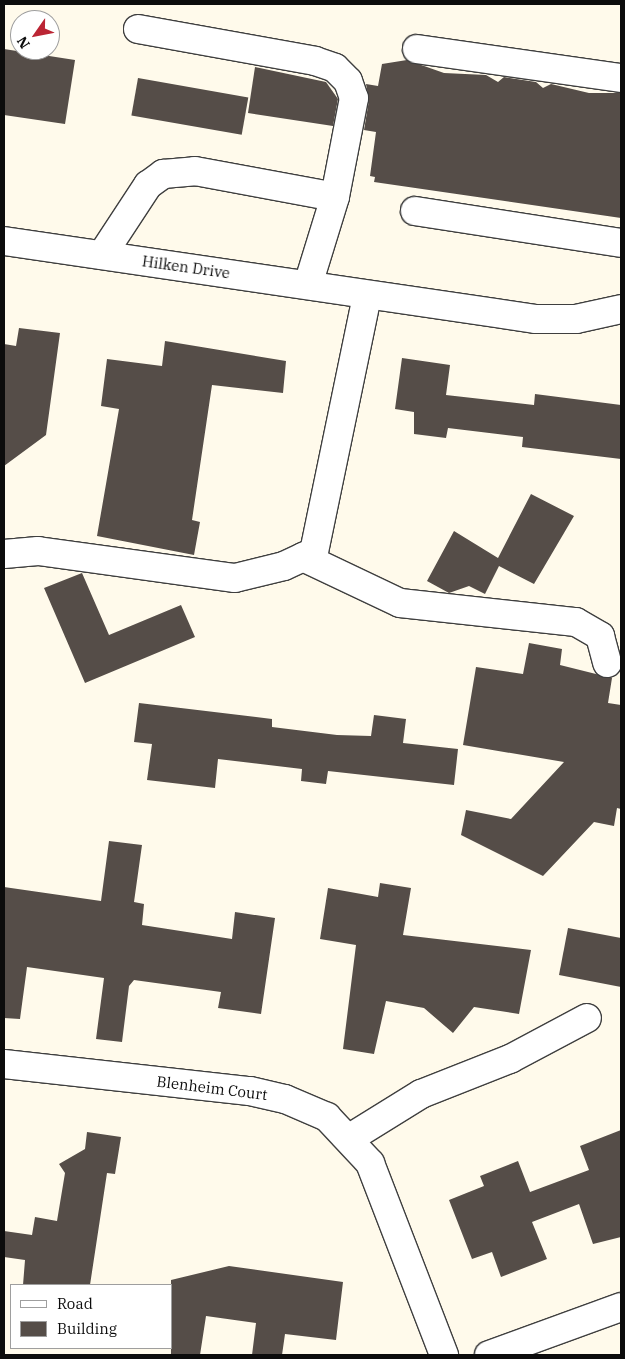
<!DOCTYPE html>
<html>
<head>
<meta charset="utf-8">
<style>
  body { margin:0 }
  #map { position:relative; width:625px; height:1359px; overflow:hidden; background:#fffaeb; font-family:"IBM Plex Serif",serif }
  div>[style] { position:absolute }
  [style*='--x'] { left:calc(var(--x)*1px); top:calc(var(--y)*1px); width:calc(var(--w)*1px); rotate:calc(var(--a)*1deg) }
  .building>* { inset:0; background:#554d48; transform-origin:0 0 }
  .roads { filter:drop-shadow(1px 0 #3f3f3f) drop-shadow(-1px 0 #3f3f3f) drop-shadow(0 1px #3f3f3f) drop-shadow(0 -1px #3f3f3f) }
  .minor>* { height:28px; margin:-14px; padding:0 14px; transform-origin:14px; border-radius:14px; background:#fff }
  span { translate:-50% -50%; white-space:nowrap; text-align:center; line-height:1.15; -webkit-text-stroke:5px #fff; paint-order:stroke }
  .street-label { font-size:15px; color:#0c0c0c }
  .frame { position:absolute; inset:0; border:5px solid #0c0c0c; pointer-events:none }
  .legend { position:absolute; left:10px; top:1284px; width:162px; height:65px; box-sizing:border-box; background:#fff; border:1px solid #9e9e9e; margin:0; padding:6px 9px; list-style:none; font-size:15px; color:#0c0c0c }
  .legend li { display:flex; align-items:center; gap:10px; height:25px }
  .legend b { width:25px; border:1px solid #9e9e9e }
  .north { position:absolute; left:10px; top:10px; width:50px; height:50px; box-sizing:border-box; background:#fff; border:1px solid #9e9e9e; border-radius:50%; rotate:237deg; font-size:14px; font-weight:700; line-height:20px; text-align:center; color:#0c0c0c }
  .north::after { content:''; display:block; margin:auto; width:18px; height:22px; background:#bb2534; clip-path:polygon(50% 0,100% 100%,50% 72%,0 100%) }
</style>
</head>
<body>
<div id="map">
  <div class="building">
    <i style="clip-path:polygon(4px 49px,75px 60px,65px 124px,4px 115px)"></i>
    <i style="clip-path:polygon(407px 60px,444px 73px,486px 75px,498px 82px,504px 77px,536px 82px,543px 88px,551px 84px,589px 93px,621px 93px,621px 218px,374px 182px,375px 177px,370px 176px,376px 132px,364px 130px,369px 100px,366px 84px,378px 86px,382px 64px)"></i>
    <i style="clip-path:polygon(255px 67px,326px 82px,338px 99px,333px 126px,248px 113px)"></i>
    <i style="left:138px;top:78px;width:112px;height:38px;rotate:10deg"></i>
    <i style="clip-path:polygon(19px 328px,60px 333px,46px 435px,4px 466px,4px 344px,16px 346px)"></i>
    <i style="clip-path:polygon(165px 341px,286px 361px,283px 393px,212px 385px,192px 520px,200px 522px,194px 555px,97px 536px,119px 409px,101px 406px,107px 359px,162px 366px)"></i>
    <i style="clip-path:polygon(402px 358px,450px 365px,446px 395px,534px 405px,535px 394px,621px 405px,621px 459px,522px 447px,523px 437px,448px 428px,446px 438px,414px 434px,414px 412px,395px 409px)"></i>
    <i style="clip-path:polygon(531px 494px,574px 516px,534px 584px,499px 566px,485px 594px,469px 586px,449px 593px,427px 581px,454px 531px,498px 558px)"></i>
    <i style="clip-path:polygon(82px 573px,109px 635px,181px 605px,195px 637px,85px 683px,44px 588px)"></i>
    <i style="clip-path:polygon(529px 643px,562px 649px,560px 665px,612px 678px,608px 703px,621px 705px,621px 809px,617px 808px,614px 826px,594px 822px,543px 876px,461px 835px,466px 810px,511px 819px,564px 762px,463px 745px,476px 667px,523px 674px)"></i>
    <i style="clip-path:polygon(139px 703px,272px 719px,272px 727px,337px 735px,371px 736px,374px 715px,406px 719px,403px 743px,458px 749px,454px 785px,328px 771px,326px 784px,301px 781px,302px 769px,218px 759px,215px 788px,147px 780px,152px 744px,134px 742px)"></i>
    <i style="clip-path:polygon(109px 841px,142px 845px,134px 902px,144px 904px,142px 925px,232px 939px,235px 912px,275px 918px,261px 1014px,218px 1008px,221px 992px,134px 980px,129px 986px,122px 1042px,96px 1039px,104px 978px,27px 967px,20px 1019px,4px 1018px,4px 887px,101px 901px)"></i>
    <i style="clip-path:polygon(380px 883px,411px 888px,403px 935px,531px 950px,519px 1014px,474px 1007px,453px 1033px,424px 1008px,386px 1001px,374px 1054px,343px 1049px,356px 945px,320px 939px,328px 888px,378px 897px)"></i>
    <i style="clip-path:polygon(568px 928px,621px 938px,621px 987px,559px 975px)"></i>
    <i style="clip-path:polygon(621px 1130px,621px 1237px,593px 1244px,579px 1204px,532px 1222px,547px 1259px,501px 1277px,492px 1252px,472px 1259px,449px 1200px,484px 1186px,480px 1176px,518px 1161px,530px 1192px,589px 1170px,580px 1146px)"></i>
    <i style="clip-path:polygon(87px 1132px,121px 1137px,115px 1174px,107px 1173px,90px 1285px,23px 1285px,25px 1260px,4px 1257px,4px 1231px,32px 1235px,35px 1217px,57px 1221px,65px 1173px,59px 1164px,85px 1149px)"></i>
    <i style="clip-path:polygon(229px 1266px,343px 1282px,336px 1340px,285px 1334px,282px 1355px,252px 1355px,256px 1323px,206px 1316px,200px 1355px,171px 1355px,171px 1280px)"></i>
  </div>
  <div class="roads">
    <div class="minor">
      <i style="--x:138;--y:29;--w:180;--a:10.2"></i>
      <i style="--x:315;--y:61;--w:21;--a:19"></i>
      <i style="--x:335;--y:68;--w:18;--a:45"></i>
      <i style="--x:348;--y:81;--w:18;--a:71"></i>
      <i style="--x:354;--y:98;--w:101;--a:100.9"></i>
      <i style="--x:335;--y:197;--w:92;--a:107.1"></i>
      <i style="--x:417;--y:49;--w:206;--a:8.1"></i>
      <i style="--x:415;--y:211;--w:208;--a:8.8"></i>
      <i style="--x:4;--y:241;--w:538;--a:8.34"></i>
      <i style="--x:536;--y:319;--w:40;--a:0"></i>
      <i style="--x:576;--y:319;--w:46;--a:-12.5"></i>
      <i style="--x:102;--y:255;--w:84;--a:-56.7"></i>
      <i style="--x:148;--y:185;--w:19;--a:-36"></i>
      <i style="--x:163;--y:174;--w:32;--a:-5"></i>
      <i style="--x:195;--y:171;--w:142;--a:10.5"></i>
      <i style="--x:4;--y:554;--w:34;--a:-5"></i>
      <i style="--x:38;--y:551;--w:199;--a:7.8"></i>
      <i style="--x:235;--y:578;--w:50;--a:-13.8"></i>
      <i style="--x:284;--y:566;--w:33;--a:-25"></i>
      <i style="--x:314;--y:552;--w:260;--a:-78.3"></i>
      <i style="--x:303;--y:557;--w:107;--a:25.4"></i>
      <i style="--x:400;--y:603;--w:177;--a:6.2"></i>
      <i style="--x:576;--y:622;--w:28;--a:30"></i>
      <i style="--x:600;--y:636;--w:28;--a:75"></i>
      <i style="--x:4;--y:1064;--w:247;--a:6.3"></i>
      <i style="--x:250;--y:1091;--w:36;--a:13"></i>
      <i style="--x:285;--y:1099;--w:46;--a:23.2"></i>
      <i style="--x:327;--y:1117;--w:63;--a:46.9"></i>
      <i style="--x:370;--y:1163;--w:206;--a:68.9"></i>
      <i style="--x:350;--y:1138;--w:84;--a:-31.8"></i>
      <i style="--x:421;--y:1094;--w:96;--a:-21.5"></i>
      <i style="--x:510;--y:1059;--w:87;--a:-28"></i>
      <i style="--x:489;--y:1355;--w:140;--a:-20"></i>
    </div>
  </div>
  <div class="street-label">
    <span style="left:186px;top:267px;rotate:8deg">Hilken Drive</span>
    <span style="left:212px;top:1088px;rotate:7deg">Blenheim Court</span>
  </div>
  <div class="frame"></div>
  <ul class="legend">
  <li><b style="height:6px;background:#fff"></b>Road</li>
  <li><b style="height:14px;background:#554d48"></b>Building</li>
  </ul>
  <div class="north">N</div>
</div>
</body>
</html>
